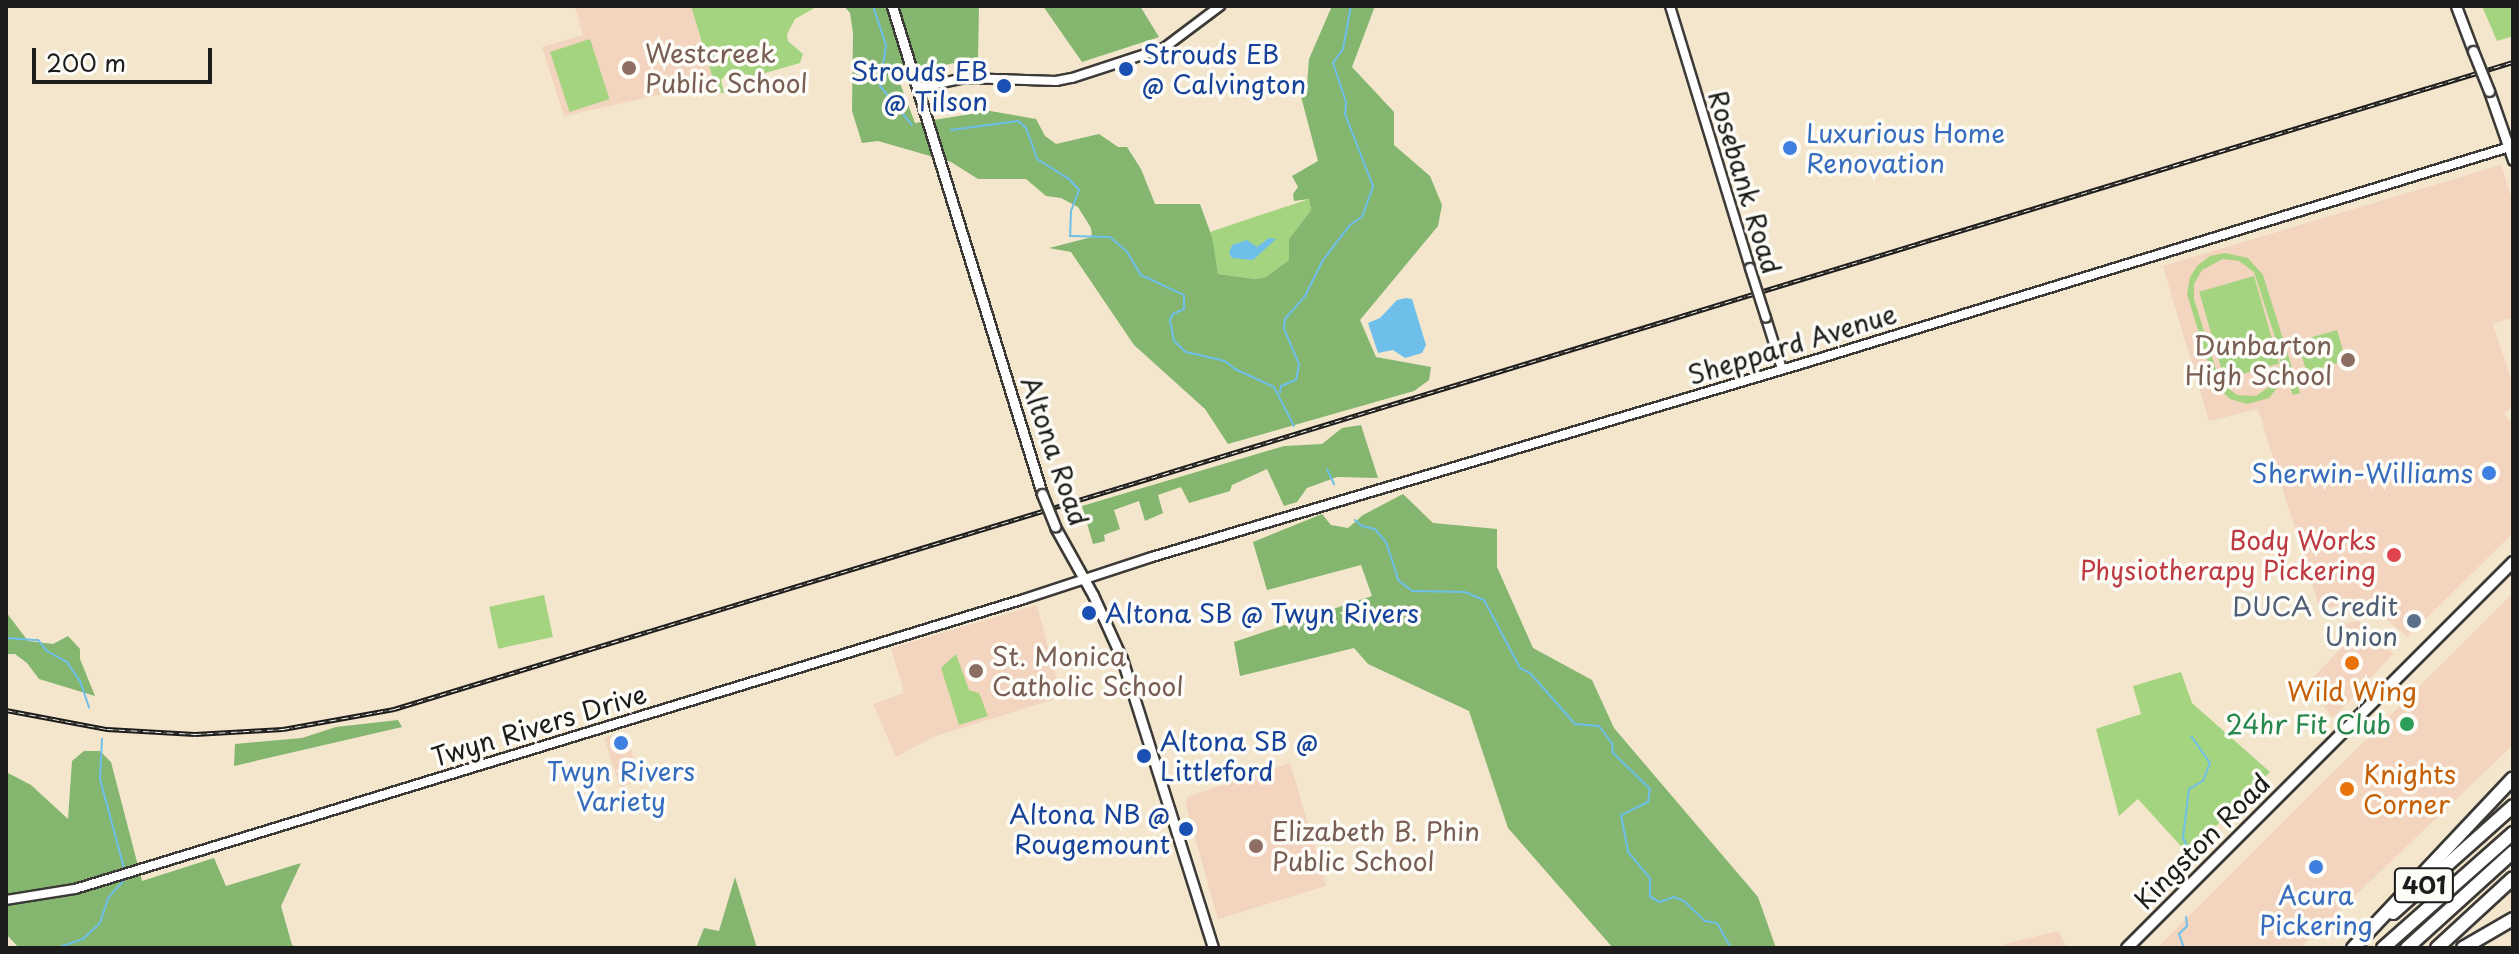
<!DOCTYPE html>
<html>
<head>
<meta charset="utf-8">
<style>
  body { margin:0 }
  #map { position:relative; width:2519px; height:954px; overflow:hidden; background:#f3e6cc; font-family:"Playpen Sans",sans-serif }
  div>[style] { position:absolute }
  [style*='--x'] { left:calc(var(--x)*1px); top:calc(var(--y)*1px); width:calc(var(--w)*1px); rotate:calc(var(--a)*1deg) }
  .built>* { inset:0; background:#f3d4be; transform-origin:0 0 }
  .green>* { inset:0; background:#a5d481; transform-origin:0 0 }
  .forest>* { inset:0; background:#84b66f }
  .water>* { inset:0; background:#6ebfe9 }
  .stream>* { height:2px; margin:-1px; padding:0 1px; transform-origin:1px; border-radius:1px; background:#6ebfe9 }
  .roads { filter:drop-shadow(2px 0 #3c3a36) drop-shadow(-2px 0 #3c3a36) drop-shadow(0 2px #3c3a36) drop-shadow(0 -2px #3c3a36) }
  .tertiary>* { height:8px; margin:-4px; padding:0 4px; transform-origin:4px; border-radius:4px; background:#fff }
  .secondary>* { height:9px; margin:-4.5px; padding:0 4.5px; transform-origin:4.5px; border-radius:4.5px; background:#fff }
  .primary>* { height:10px; margin:-5px; padding:0 5px; transform-origin:5px; border-radius:5px; background:#fff }
  .motorway>* { height:12px; margin:-6px; padding:0 6px; transform-origin:6px; border-radius:6px; background:#fff }
  .rail>* { height:5px; margin-top:-2.5px; transform-origin:0; background:repeating-linear-gradient(90deg,#fdfcf7 0 6px,#1c1c1c 0 12px); box-sizing:border-box; border-block:2px solid #1c1c1c }
  .bridges { filter:drop-shadow(2px 0 #3c3a36) drop-shadow(-2px 0 #3c3a36) drop-shadow(0 2px #3c3a36) drop-shadow(0 -2px #3c3a36) }
  .tertiary-bridge>* { height:8px; margin:-4px; padding:0 4px; transform-origin:4px; border-radius:4px; background:#fff }
  .secondary-bridge>* { height:9px; margin:-4.5px; padding:0 4.5px; transform-origin:4.5px; border-radius:4.5px; background:#fff }
  .dots>* { width:22px; height:22px; translate:-50% -50%; box-sizing:border-box; border:4px solid #fdfcf7; border-radius:50% }
  span { translate:-50% -50%; white-space:nowrap; text-align:center; line-height:1.15; -webkit-text-stroke:7px #fdfcf7; paint-order:stroke }
  .shield-label span { padding:2px 6px; background:#fdfcf7; border:2px solid; border-radius:6px; -webkit-text-stroke-width:0 }
  .shield-label { font-size:24px; color:#1c1c1c; font-weight:700 }
  .education-label { font-size:26px; color:#785e54 }
  .left { translate:0 -50%; text-align:left }
  .right { translate:-100% -50%; text-align:right }
  .transit-label { font-size:26px; color:#164399 }
  .shop-label { font-size:26px; color:#366cbe }
  .street-label { font-size:26px; color:#1c1c1c }
  .health-label { font-size:26px; color:#be3a42 }
  .service-label { font-size:26px; color:#4e5e75 }
  .food-label { font-size:26px; color:#c56008 }
  .leisure-label { font-size:26px; color:#27864d }
  .frame { position:absolute; inset:0; border:8px solid #1c1c1c; pointer-events:none }
  .scale { position:absolute; left:32px; top:48px; width:180px; height:36px; box-sizing:border-box; border:4px solid #1c1c1c; border-top:0; padding-left:10px; font-size:24px; line-height:28px; white-space:nowrap; color:#1c1c1c; -webkit-text-stroke:6px #fdfcf7; paint-order:stroke }
</style>
</head>
<body>
<div id="map">
  <div class="built">
    <i style="clip-path:polygon(575px 6px,691px 6px,717px 92px,690px 88px,564px 116px,542px 47px,583px 35px)"></i>
    <i style="clip-path:polygon(2501px 165px,2513px 203px,2513px 317px,2493px 324px,2513px 385px,2513px 406px,2504px 414px,2513px 423px,2513px 533px,2407px 637px,2370px 605px,2353px 601px,2320px 610px,2258px 409px,2209px 421px,2163px 266px)"></i>
    <i style="clip-path:polygon(2513px 593px,2513px 745px,2300px 948px,2157px 948px)"></i>
    <i style="clip-path:polygon(1037px 605px,1061px 697px,933px 737px,896px 757px,873px 704px,904px 693px,891px 648px)"></i>
    <i style="clip-path:polygon(2358px 621px,2393px 654px,2333px 718px,2308px 687px,2309px 682px,2345px 644px,2338px 625px)"></i>
    <i style="left:625px;top:731px;width:52px;height:22px;rotate:72deg"></i>
    <i style="clip-path:polygon(1290px 763px,1326px 886px,1218px 919px,1186px 806px,1187px 797px)"></i>
    <i style="clip-path:polygon(2058px 931px,2067px 948px,2001px 945px)"></i>
  </div>
  <div class="green">
    <i style="clip-path:polygon(691px 6px,818px 6px,795px 19px,787px 34px,788px 41px,803px 54px,800px 63px,755px 76px,729px 71px,721px 80px,724px 93px,717px 92px)"></i>
    <i style="clip-path:polygon(2482px 6px,2513px 6px,2513px 36px,2497px 41px)"></i>
    <i style="left:590px;top:39px;width:63px;height:42px;rotate:72deg"></i>
    <i style="clip-path:polygon(1309px 199px,1311px 210px,1289px 239px,1289px 260px,1266px 277px,1255px 279px,1218px 274px,1210px 232px)"></i>
    <i style="clip-path:polygon(evenodd,2225px 253px,2248px 258px,2263px 275px,2300px 393px,2293px 395px,2286px 377px,2269px 398px,2247px 404px,2230px 399px,2215px 385px,2187px 294px,2190px 277px,2197px 266px,2210px 256px,2225px 253px,2223px 259px,2239px 261px,2254px 272px,2281px 356px,2277px 381px,2256px 396px,2237px 395px,2220px 382px,2194px 299px,2194px 284px,2202px 270px,2223px 259px)"></i>
    <i style="left:2254px;top:276px;width:91px;height:57px;rotate:74deg"></i>
    <i style="left:2337px;top:330px;width:32px;height:41px;rotate:74deg"></i>
    <i style="left:544px;top:595px;width:43px;height:56px;rotate:78deg"></i>
    <i style="clip-path:polygon(956px 654px,969px 690px,979px 693px,988px 716px,959px 725px,941px 668px)"></i>
    <i style="clip-path:polygon(2181px 672px,2192px 703px,2270px 772px,2188px 854px,2138px 799px,2119px 816px,2096px 729px,2141px 714px,2133px 686px)"></i>
  </div>
  <div class="forest">
    <i style="clip-path:polygon(844px 6px,979px 6px,978px 58px,897px 75px,915px 123px,990px 111px,1036px 119px,1045px 136px,1056px 144px,1099px 134px,1118px 147px,1127px 147px,1141px 169px,1155px 204px,1200px 204px,1212px 237px,1218px 274px,1255px 279px,1266px 277px,1289px 260px,1289px 239px,1311px 210px,1309px 199px,1294px 201px,1293px 194px,1298px 187px,1292px 176px,1318px 161px,1299px 89px,1307px 85px,1309px 59px,1332px 6px,1375px 6px,1352px 67px,1394px 112px,1394px 145px,1430px 176px,1442px 205px,1438px 226px,1360px 320px,1376px 357px,1431px 367px,1429px 380px,1414px 391px,1228px 444px,1205px 409px,1134px 345px,1071px 252px,1049px 248px,1092px 237px,1091px 228px,1078px 207px,1061px 198px,1046px 196px,1026px 179px,978px 179px,951px 162px,878px 141px,862px 143px,852px 111px,853px 33px,850px 13px)"></i>
    <i style="clip-path:polygon(1043px 6px,1140px 6px,1159px 37px,1082px 62px)"></i>
    <i style="clip-path:polygon(1361px 425px,1378px 478px,1337px 477px,1307px 488px,1297px 502px,1284px 506px,1267px 469px,1232px 485px,1230px 491px,1189px 503px,1181px 487px,1158px 495px,1163px 513px,1145px 521px,1139px 501px,1114px 510px,1120px 529px,1104px 535px,1105px 541px,1093px 544px,1082px 506px,1284px 446px,1322px 444px,1342px 428px)"></i>
    <i style="clip-path:polygon(1403px 494px,1433px 523px,1497px 529px,1497px 567px,1533px 648px,1592px 680px,1614px 728px,1758px 897px,1776px 948px,1613px 948px,1508px 828px,1469px 711px,1368px 664px,1354px 648px,1240px 676px,1234px 642px,1372px 596px,1361px 565px,1267px 590px,1253px 542px,1322px 514px,1331px 525px,1348px 528px,1363px 515px)"></i>
    <i style="clip-path:polygon(6px 612px,28px 641px,53px 644px,68px 636px,80px 649px,80px 659px,95px 696px,39px 679px,27px 663px,15px 654px,6px 654px)"></i>
    <i style="clip-path:polygon(398px 720px,402px 727px,234px 766px,235px 744px,302px 738px,336px 727px)"></i>
    <i style="clip-path:polygon(84px 751px,100px 751px,111px 762px,142px 881px,214px 858px,226px 886px,301px 863px,281px 906px,292px 945px,299px 948px,19px 948px,6px 934px,6px 772px,31px 785px,68px 819px,72px 761px)"></i>
    <i style="clip-path:polygon(735px 877px,757px 948px,696px 948px,704px 928px,719px 931px)"></i>
  </div>
  <div class="water">
    <i style="clip-path:polygon(1269px 238px,1276px 239px,1253px 260px,1232px 258px,1229px 253px,1232px 245px,1247px 240px,1257px 247px)"></i>
    <i style="clip-path:polygon(1406px 298px,1412px 299px,1426px 345px,1422px 353px,1405px 358px,1393px 350px,1378px 353px,1368px 323px,1380px 318px,1397px 300px)"></i>
  </div>
  <div class="stream">
    <i style="--x:873;--y:6;--w:41;--a:71.6"></i>
    <i style="--x:886;--y:45;--w:41;--a:98.3"></i>
    <i style="--x:880;--y:86;--w:50;--a:50.6"></i>
    <i style="--x:951;--y:130;--w:68;--a:-7.7"></i>
    <i style="--x:1018;--y:121;--w:11;--a:41"></i>
    <i style="--x:1026;--y:128;--w:33;--a:70"></i>
    <i style="--x:1037;--y:159;--w:36;--a:32"></i>
    <i style="--x:1068;--y:178;--w:16;--a:47"></i>
    <i style="--x:1079;--y:190;--w:22;--a:111"></i>
    <i style="--x:1071;--y:211;--w:25;--a:92"></i>
    <i style="--x:1070;--y:236;--w:40;--a:1.4"></i>
    <i style="--x:1110;--y:237;--w:23;--a:41"></i>
    <i style="--x:1127;--y:252;--w:27;--a:59"></i>
    <i style="--x:1141;--y:275;--w:47;--a:24.9"></i>
    <i style="--x:1184;--y:295;--w:14;--a:90"></i>
    <i style="--x:1184;--y:309;--w:12;--a:156"></i>
    <i style="--x:1173;--y:314;--w:7;--a:117"></i>
    <i style="--x:1170;--y:320;--w:21;--a:79"></i>
    <i style="--x:1174;--y:341;--w:16;--a:43"></i>
    <i style="--x:1186;--y:352;--w:40;--a:13"></i>
    <i style="--x:1225;--y:361;--w:13;--a:39"></i>
    <i style="--x:1235;--y:369;--w:43;--a:24.8"></i>
    <i style="--x:1274;--y:387;--w:44;--a:62.9"></i>
    <i style="--x:1280;--y:392;--w:6;--a:-81"></i>
    <i style="--x:1281;--y:386;--w:16;--a:-22"></i>
    <i style="--x:1296;--y:380;--w:16;--a:-79"></i>
    <i style="--x:1299;--y:364;--w:39;--a:-113"></i>
    <i style="--x:1284;--y:328;--w:9;--a:-84"></i>
    <i style="--x:1285;--y:319;--w:30;--a:-49"></i>
    <i style="--x:1305;--y:296;--w:40;--a:-63.4"></i>
    <i style="--x:1323;--y:260;--w:44;--a:-52.4"></i>
    <i style="--x:1350;--y:225;--w:14;--a:-34"></i>
    <i style="--x:1362;--y:217;--w:33;--a:-70"></i>
    <i style="--x:1373;--y:186;--w:77;--a:-111.3"></i>
    <i style="--x:1345;--y:114;--w:12;--a:-85"></i>
    <i style="--x:1346;--y:102;--w:41;--a:-108.4"></i>
    <i style="--x:1333;--y:63;--w:17;--a:-54"></i>
    <i style="--x:1343;--y:49;--w:44;--a:-79.5"></i>
    <i style="--x:1327;--y:469;--w:17;--a:65"></i>
    <i style="--x:1355;--y:520;--w:9;--a:41"></i>
    <i style="--x:1362;--y:526;--w:13;--a:13"></i>
    <i style="--x:1375;--y:529;--w:17;--a:50"></i>
    <i style="--x:1386;--y:542;--w:40;--a:72"></i>
    <i style="--x:1398;--y:580;--w:18;--a:38"></i>
    <i style="--x:1412;--y:591;--w:53;--a:1.1"></i>
    <i style="--x:1465;--y:592;--w:21;--a:23"></i>
    <i style="--x:1484;--y:600;--w:77;--a:62.1"></i>
    <i style="--x:1520;--y:668;--w:11;--a:27"></i>
    <i style="--x:1530;--y:673;--w:68;--a:48.6"></i>
    <i style="--x:1575;--y:724;--w:24;--a:5"></i>
    <i style="--x:1599;--y:726;--w:21;--a:53"></i>
    <i style="--x:1612;--y:743;--w:10;--a:84"></i>
    <i style="--x:1613;--y:753;--w:52;--a:44.2"></i>
    <i style="--x:1650;--y:789;--w:13;--a:99"></i>
    <i style="--x:1648;--y:802;--w:30;--a:154"></i>
    <i style="--x:1621;--y:815;--w:38;--a:79"></i>
    <i style="--x:1628;--y:852;--w:34;--a:50"></i>
    <i style="--x:1650;--y:878;--w:19;--a:90"></i>
    <i style="--x:1650;--y:897;--w:11;--a:27"></i>
    <i style="--x:1660;--y:902;--w:15;--a:-20"></i>
    <i style="--x:1674;--y:897;--w:11;--a:22"></i>
    <i style="--x:1684;--y:901;--w:29;--a:44"></i>
    <i style="--x:1705;--y:921;--w:12;--a:9"></i>
    <i style="--x:1717;--y:923;--w:29;--a:61"></i>
    <i style="--x:6;--y:638;--w:32;--a:4"></i>
    <i style="--x:38;--y:640;--w:14;--a:51"></i>
    <i style="--x:47;--y:651;--w:23;--a:29"></i>
    <i style="--x:67;--y:662;--w:23;--a:56"></i>
    <i style="--x:80;--y:681;--w:28;--a:71"></i>
    <i style="--x:102;--y:739;--w:40;--a:92.9"></i>
    <i style="--x:100;--y:779;--w:92;--a:74.9"></i>
    <i style="--x:2187;--y:846;--w:9;--a:-117"></i>
    <i style="--x:2183;--y:838;--w:49;--a:-83"></i>
    <i style="--x:2189;--y:789;--w:16;--a:-30"></i>
    <i style="--x:2203;--y:781;--w:19;--a:-69"></i>
    <i style="--x:2210;--y:763;--w:32;--a:-125"></i>
    <i style="--x:6;--y:946;--w:4;--a:27"></i>
    <i style="--x:57;--y:948;--w:28;--a:-19"></i>
    <i style="--x:83;--y:939;--w:23;--a:-43"></i>
    <i style="--x:100;--y:923;--w:26;--a:-72"></i>
    <i style="--x:108;--y:898;--w:24;--a:-48"></i>
    <i style="--x:2184;--y:948;--w:15;--a:-110"></i>
    <i style="--x:2179;--y:934;--w:11;--a:-45"></i>
    <i style="--x:2187;--y:926;--w:9;--a:-96"></i>
  </div>
  <div class="roads">
    <div class="tertiary">
      <i style="--x:1670;--y:6;--w:274;--a:73"></i>
      <i style="--x:918;--y:88;--w:48;--a:-12"></i>
      <i style="--x:965;--y:78;--w:91;--a:1.9"></i>
      <i style="--x:1056;--y:81;--w:16;--a:-11"></i>
      <i style="--x:1072;--y:78;--w:97;--a:-18.1"></i>
      <i style="--x:1164;--y:48;--w:70;--a:-36.9"></i>
      <i style="--x:1766;--y:318;--w:53;--a:72.6"></i>
      <i style="--x:6;--y:900;--w:70;--a:-9.1"></i>
      <i style="--x:75;--y:889;--w:992;--a:-16.99"></i>
      <i style="--x:1024;--y:599;--w:135;--a:-18.2"></i>
      <i style="--x:1152;--y:557;--w:688;--a:-16.56"></i>
      <i style="--x:1811;--y:361;--w:734;--a:-17.03"></i>
    </div>
    <div class="secondary">
      <i style="--x:892;--y:6;--w:511;--a:72.91"></i>
      <i style="--x:2456;--y:6;--w:48;--a:69.3"></i>
      <i style="--x:2489;--y:91;--w:73;--a:70.8"></i>
      <i style="--x:1055;--y:527;--w:78;--a:60.8"></i>
      <i style="--x:1093;--y:595;--w:70;--a:65.6"></i>
      <i style="--x:1122;--y:659;--w:303;--a:72.5"></i>
    </div>
    <div class="primary">
      <i style="--x:2127;--y:948;--w:546;--a:-45"></i>
    </div>
    <div class="motorway">
      <i style="--x:2393;--y:913;--w:161;--a:-41.7"></i>
      <i style="--x:2353;--y:948;--w:233;--a:-46.7"></i>
      <i style="--x:2383;--y:948;--w:174;--a:-41.5"></i>
      <i style="--x:2407;--y:948;--w:143;--a:-42.2"></i>
      <i style="--x:2437;--y:948;--w:103;--a:-42.6"></i>
      <i style="--x:2463;--y:948;--w:58;--a:-30.1"></i>
    </div>
  </div>
  <div class="rail">
    <i style="--x:6;--y:710;--w:103;--a:10.7"></i>
    <i style="--x:107;--y:729;--w:88;--a:3.3"></i>
    <i style="--x:195;--y:734;--w:88;--a:-3.3"></i>
    <i style="--x:283;--y:729;--w:113;--a:-10.2"></i>
    <i style="--x:394;--y:709;--w:2216;--a:-16.98"></i>
  </div>
  <div class="bridges">
    <div class="tertiary-bridge">
      <i style="--x:1750;--y:268;--w:52;--a:72.3"></i>
    </div>
    <div class="secondary-bridge">
      <i style="--x:2473;--y:51;--w:43;--a:68.2"></i>
      <i style="--x:1042;--y:494;--w:35;--a:68"></i>
    </div>
  </div>
  <div class="dots">
    <i style="left:629px;top:68px;background:#8d6e63"></i>
    <i style="left:1126px;top:69px;background:#1a4fb4"></i>
    <i style="left:1004px;top:86px;background:#1a4fb4"></i>
    <i style="left:1790px;top:148px;background:#3f7fe0"></i>
    <i style="left:2348px;top:360px;background:#8d6e63"></i>
    <i style="left:2489px;top:473px;background:#3f7fe0"></i>
    <i style="left:2394px;top:555px;background:#e0444e"></i>
    <i style="left:1089px;top:613px;background:#1a4fb4"></i>
    <i style="left:2414px;top:621px;background:#5c6f8a"></i>
    <i style="left:2352px;top:663px;background:#e8710a"></i>
    <i style="left:976px;top:671px;background:#8d6e63"></i>
    <i style="left:2407px;top:724px;background:#2e9e5b"></i>
    <i style="left:621px;top:743px;background:#3f7fe0"></i>
    <i style="left:1144px;top:756px;background:#1a4fb4"></i>
    <i style="left:2347px;top:789px;background:#e8710a"></i>
    <i style="left:1186px;top:829px;background:#1a4fb4"></i>
    <i style="left:1256px;top:846px;background:#8d6e63"></i>
    <i style="left:2316px;top:867px;background:#3f7fe0"></i>
  </div>
  <div class="shield-label">
    <span style="left:2424px;top:885px">401</span>
  </div>
  <div class="education-label">
    <span class="left" style="left:645px;top:68px">Westcreek<br>Public School</span>
    <span class="right" style="left:2332px;top:360px">Dunbarton<br>High School</span>
    <span class="left" style="left:992px;top:671px">St. Monica<br>Catholic School</span>
    <span class="left" style="left:1272px;top:846px">Elizabeth B. Phin<br>Public School</span>
  </div>
  <div class="transit-label">
    <span class="left" style="left:1142px;top:69px">Strouds EB<br>@ Calvington</span>
    <span class="right" style="left:988px;top:86px">Strouds EB<br>@ Tilson</span>
    <span class="left" style="left:1105px;top:613px">Altona SB @ Twyn Rivers</span>
    <span class="left" style="left:1160px;top:756px">Altona SB @<br>Littleford</span>
    <span class="right" style="left:1170px;top:829px">Altona NB @<br>Rougemount</span>
  </div>
  <div class="shop-label">
    <span class="left" style="left:1806px;top:148px">Luxurious Home<br>Renovation</span>
    <span class="right" style="left:2473px;top:473px">Sherwin-Williams</span>
    <span style="left:621px;top:786px">Twyn Rivers<br>Variety</span>
    <span style="left:2316px;top:910px">Acura<br>Pickering</span>
  </div>
  <div class="street-label">
    <span style="left:1745px;top:182px;rotate:73deg">Rosebank Road</span>
    <span style="left:1792px;top:344px;rotate:-17deg">Sheppard Avenue</span>
    <span style="left:1055px;top:451px;rotate:71deg">Altona Road</span>
    <span style="left:539px;top:725px;rotate:-17deg">Twyn Rivers Drive</span>
    <span style="left:2202px;top:841px;rotate:-45deg">Kingston Road</span>
  </div>
  <div class="health-label">
    <span class="right" style="left:2376px;top:555px">Body Works<br>Physiotherapy Pickering</span>
  </div>
  <div class="service-label">
    <span class="right" style="left:2398px;top:621px">DUCA Credit<br>Union</span>
  </div>
  <div class="food-label">
    <span style="left:2352px;top:691px">Wild Wing</span>
    <span class="left" style="left:2363px;top:789px">Knights<br>Corner</span>
  </div>
  <div class="leisure-label">
    <span class="right" style="left:2391px;top:724px">24hr Fit Club</span>
  </div>
  <div class="frame"></div>
  <div class="scale">200 m</div>
</div>
</body>
</html>
